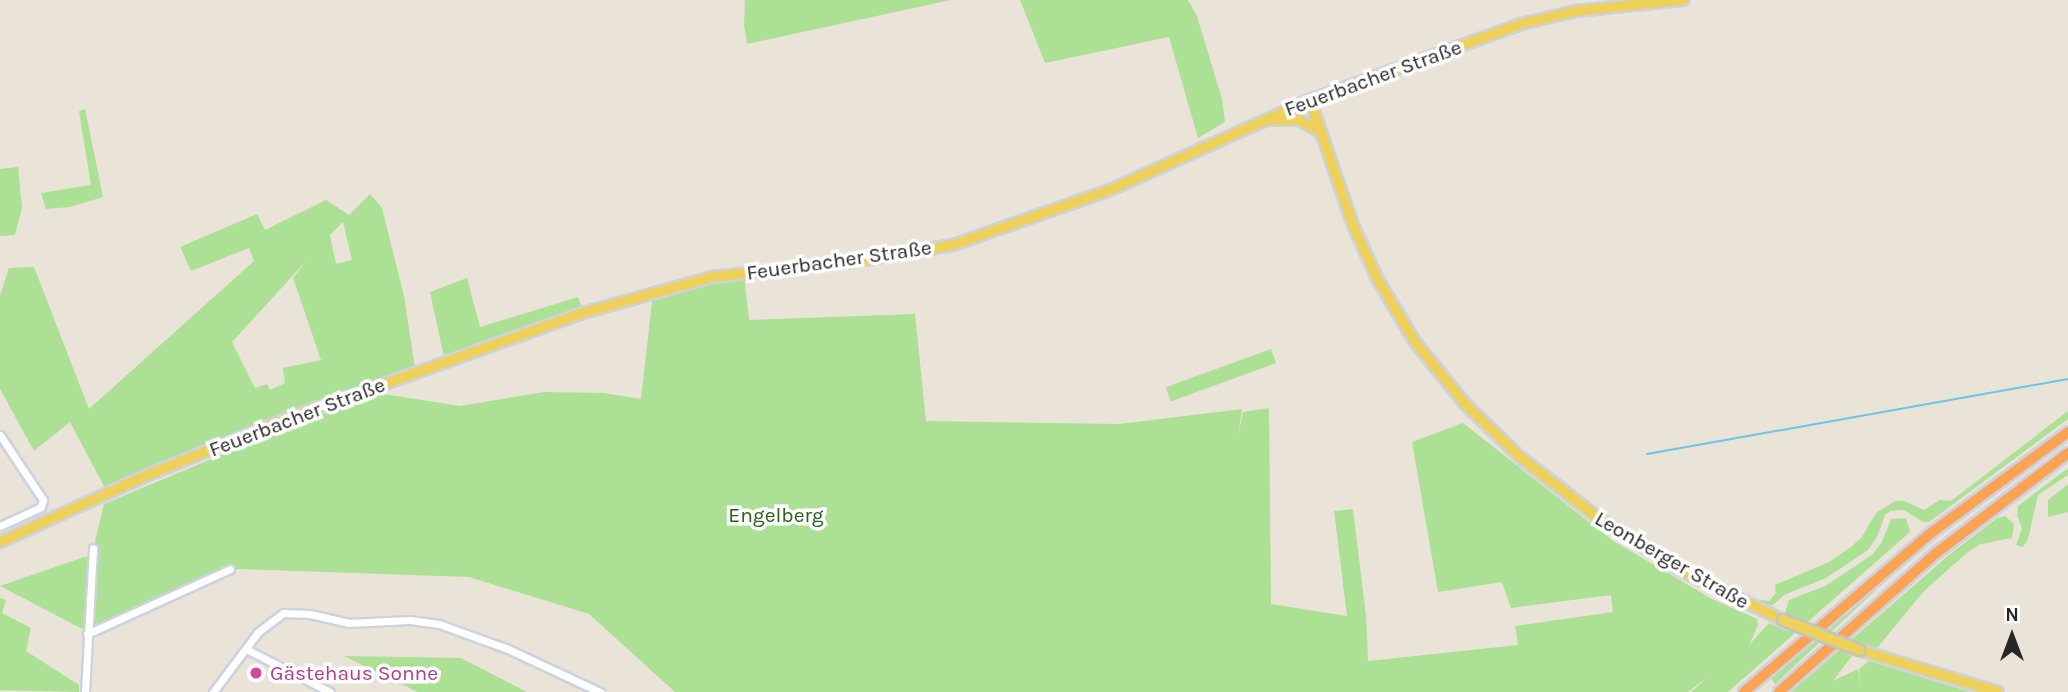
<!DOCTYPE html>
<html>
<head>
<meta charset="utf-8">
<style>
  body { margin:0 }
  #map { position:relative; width:2068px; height:692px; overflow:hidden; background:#eae3d8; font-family:Karla,sans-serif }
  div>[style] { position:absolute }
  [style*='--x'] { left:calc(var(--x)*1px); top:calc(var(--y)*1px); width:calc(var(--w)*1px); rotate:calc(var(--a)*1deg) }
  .green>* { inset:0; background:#ace095; transform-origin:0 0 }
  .stream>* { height:2px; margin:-1px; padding:0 1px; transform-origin:1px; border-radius:1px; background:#6cc4eb }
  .roads { filter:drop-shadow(2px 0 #ced1e0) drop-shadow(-2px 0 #ced1e0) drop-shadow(0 2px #ced1e0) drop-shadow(0 -2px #ced1e0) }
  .minor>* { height:7px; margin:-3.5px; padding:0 3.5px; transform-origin:3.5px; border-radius:3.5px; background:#fff }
  .major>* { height:10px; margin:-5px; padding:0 5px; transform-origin:5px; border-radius:5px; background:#edd15a }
  .highway>* { height:10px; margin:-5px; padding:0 5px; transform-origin:5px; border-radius:5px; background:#fba253 }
  .bridges { filter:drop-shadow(2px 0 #c3c3c3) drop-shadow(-2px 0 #c3c3c3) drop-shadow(0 2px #c3c3c3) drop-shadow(0 -2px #c3c3c3) }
  .major-bridge>* { height:10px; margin:-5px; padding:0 5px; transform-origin:5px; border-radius:5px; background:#edd15a }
  .dots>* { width:19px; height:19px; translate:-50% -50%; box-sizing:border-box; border:4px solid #fff; border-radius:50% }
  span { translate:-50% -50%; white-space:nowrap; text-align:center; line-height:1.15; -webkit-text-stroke:7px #fff; paint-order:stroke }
  .street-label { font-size:21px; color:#272727 }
  .park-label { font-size:21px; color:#26611a }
  .hotel-label { font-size:21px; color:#b23c85 }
  .left { translate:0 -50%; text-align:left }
  .north { position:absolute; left:1977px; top:601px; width:70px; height:70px; -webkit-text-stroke:5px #fff; paint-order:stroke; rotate:0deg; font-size:19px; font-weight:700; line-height:28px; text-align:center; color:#272727 }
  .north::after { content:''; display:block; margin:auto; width:24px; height:32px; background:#272727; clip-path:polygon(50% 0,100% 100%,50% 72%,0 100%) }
</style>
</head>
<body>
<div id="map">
  <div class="green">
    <i style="clip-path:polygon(745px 0,951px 0,747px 44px,744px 25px)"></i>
    <i style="clip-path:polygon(1020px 0,1188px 0,1197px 16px,1222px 99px,1225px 122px,1198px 138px,1169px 37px,1045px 63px)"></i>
    <i style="clip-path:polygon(85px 109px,103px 197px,70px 207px,46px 209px,41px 193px,91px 185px,79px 111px)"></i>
    <i style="clip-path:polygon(18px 167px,22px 208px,15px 235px,0 236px,0 169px)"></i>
    <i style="clip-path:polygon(evenodd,370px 194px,382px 208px,404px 296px,415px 368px,274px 418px,106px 490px,70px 422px,34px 451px,0 389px,0 295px,9px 268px,34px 267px,89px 409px,254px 261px,249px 248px,191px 271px,180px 247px,257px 214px,265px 230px,326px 200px,349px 215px,370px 194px,343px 222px,352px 260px,336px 264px,330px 235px,343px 222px,370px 194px,307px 260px,293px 278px,321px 360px,283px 368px,285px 383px,270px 390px,267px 384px,255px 388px,232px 342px,307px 260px)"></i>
    <i style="clip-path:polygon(744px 276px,749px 320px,915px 314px,926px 421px,1119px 424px,1242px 409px,1238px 437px,1243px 412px,1269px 408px,1271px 604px,1347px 616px,1334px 511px,1353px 509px,1366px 616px,1368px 661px,1518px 645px,1515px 626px,1613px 612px,1611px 595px,1511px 608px,1502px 582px,1438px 592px,1412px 442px,1463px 423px,1612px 540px,1712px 599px,1757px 619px,1758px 625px,1749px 645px,1769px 623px,1788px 631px,1799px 622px,1784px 616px,1789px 600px,1825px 586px,1872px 555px,1882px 542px,1891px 519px,1906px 518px,1910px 532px,1728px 692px,1691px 692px,1708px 677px,1688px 692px,675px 692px,589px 614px,469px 577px,238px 569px,86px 631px,0 586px,84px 557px,91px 558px,104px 504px,371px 392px,460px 406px,545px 392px,603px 393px,641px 399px,653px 293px)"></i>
    <i style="clip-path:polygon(467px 278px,480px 327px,578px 297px,582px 308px,444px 357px,430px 292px)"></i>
    <i style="left:1271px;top:349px;width:15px;height:112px;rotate:70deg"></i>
    <i style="clip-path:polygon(2068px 411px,2068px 419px,1929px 522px,1923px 522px,1904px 510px,1890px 511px,1885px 515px,1877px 537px,1868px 550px,1826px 578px,1784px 595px,1773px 605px,1762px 607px,1721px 587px,1654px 550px,1653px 546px,1753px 599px,1769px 601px,1776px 593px,1775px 585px,1829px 562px,1851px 547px,1862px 537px,1876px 513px,1895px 501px,1904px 501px,1924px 510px,1940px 500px,1951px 501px)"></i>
    <i style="clip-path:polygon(2068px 468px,2068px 475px,2038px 495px,2028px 539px,2023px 547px,2016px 545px,2022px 529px,2017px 515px,2018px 506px)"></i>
    <i style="clip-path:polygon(2068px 484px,2068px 512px,2048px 517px,2048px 500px)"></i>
    <i style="clip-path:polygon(2005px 516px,2014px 524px,2012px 538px,1981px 544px,1969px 551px,1924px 591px,1878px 647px,1872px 650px,1854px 642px,1843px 652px,1852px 656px,1833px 681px,1858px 669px,1861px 687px,1859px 669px,1869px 661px,1970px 692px,1791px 692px,1949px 555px,1997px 518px)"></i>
    <i style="clip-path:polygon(1874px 589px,1875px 591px,1775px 684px,1771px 678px)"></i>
    <i style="clip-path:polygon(0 598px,6px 600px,2px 613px,31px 628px,26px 651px,79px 685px,79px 692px,0 690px)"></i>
    <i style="clip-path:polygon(344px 656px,461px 658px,527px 692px,418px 692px)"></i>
  </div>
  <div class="stream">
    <i style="--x:1647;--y:454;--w:428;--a:-10.1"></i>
  </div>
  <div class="roads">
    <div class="minor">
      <i style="--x:0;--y:435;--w:78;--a:56.5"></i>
      <i style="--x:43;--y:500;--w:7;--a:106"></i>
      <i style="--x:41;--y:507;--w:45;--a:155.1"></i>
      <i style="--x:87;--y:634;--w:157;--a:-24.4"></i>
      <i style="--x:246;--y:649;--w:94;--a:27.1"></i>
      <i style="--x:85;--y:692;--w:144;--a:-86.8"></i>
      <i style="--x:213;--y:692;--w:75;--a:-53.1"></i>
      <i style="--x:258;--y:632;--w:31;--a:-37"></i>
      <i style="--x:283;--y:613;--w:27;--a:2"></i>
      <i style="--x:310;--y:614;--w:39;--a:13"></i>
      <i style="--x:348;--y:623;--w:62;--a:-2.8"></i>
      <i style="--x:410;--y:620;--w:29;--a:8"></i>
      <i style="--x:439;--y:624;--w:73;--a:19.9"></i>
      <i style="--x:508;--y:649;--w:102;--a:25.1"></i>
    </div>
    <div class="major">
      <i style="--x:1310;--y:100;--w:132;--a:71"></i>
      <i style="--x:1353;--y:225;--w:58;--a:65.6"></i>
      <i style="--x:1377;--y:278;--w:74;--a:59.3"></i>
      <i style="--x:1415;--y:342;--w:81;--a:51"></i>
      <i style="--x:1466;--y:405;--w:75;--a:43.9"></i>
      <i style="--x:1520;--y:457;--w:103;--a:37.9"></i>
      <i style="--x:1601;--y:520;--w:96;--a:32.2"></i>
      <i style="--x:1682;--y:571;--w:112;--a:25.9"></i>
      <i style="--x:1269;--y:120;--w:30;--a:0"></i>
      <i style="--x:1299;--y:120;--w:25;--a:29"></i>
      <i style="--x:0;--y:542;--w:165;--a:-24.4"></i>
      <i style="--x:150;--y:474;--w:144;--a:-21.9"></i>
      <i style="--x:284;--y:420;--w:318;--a:-19.7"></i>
      <i style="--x:583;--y:313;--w:134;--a:-15.6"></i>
      <i style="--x:712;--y:277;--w:141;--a:-6.1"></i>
      <i style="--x:852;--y:262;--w:102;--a:-9.6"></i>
      <i style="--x:953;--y:245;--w:166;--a:-19.3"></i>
      <i style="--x:1110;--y:190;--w:219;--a:-24.2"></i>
      <i style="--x:1310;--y:100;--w:224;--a:-19.8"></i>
      <i style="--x:1521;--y:24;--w:57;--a:-13.3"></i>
      <i style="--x:1576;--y:11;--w:108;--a:-5.9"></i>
      <i style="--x:1859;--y:650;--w:145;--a:16.8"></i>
    </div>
    <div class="highway">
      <i style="--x:1744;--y:692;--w:240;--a:-40.4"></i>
      <i style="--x:1927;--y:536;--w:175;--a:-36.4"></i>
      <i style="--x:1779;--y:692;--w:208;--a:-41.5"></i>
      <i style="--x:1935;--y:554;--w:167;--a:-37.2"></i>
    </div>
  </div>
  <div class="bridges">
    <div class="major-bridge">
      <i style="--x:1783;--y:620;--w:82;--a:21.5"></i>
    </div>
  </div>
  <div class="dots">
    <i style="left:256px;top:673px;background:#d1479c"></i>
  </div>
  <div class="street-label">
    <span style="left:1373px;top:78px;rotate:-20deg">Feuerbacher Straße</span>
    <span style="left:839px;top:260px;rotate:-8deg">Feuerbacher Straße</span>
    <span style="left:297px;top:417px;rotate:-21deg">Feuerbacher Straße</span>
    <span style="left:1672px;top:560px;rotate:30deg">Leonberger Straße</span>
  </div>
  <div class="park-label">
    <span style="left:776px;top:515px">Engelberg</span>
  </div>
  <div class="hotel-label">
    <span class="left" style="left:270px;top:673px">Gästehaus Sonne</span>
  </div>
  <div class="north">N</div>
</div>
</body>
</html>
